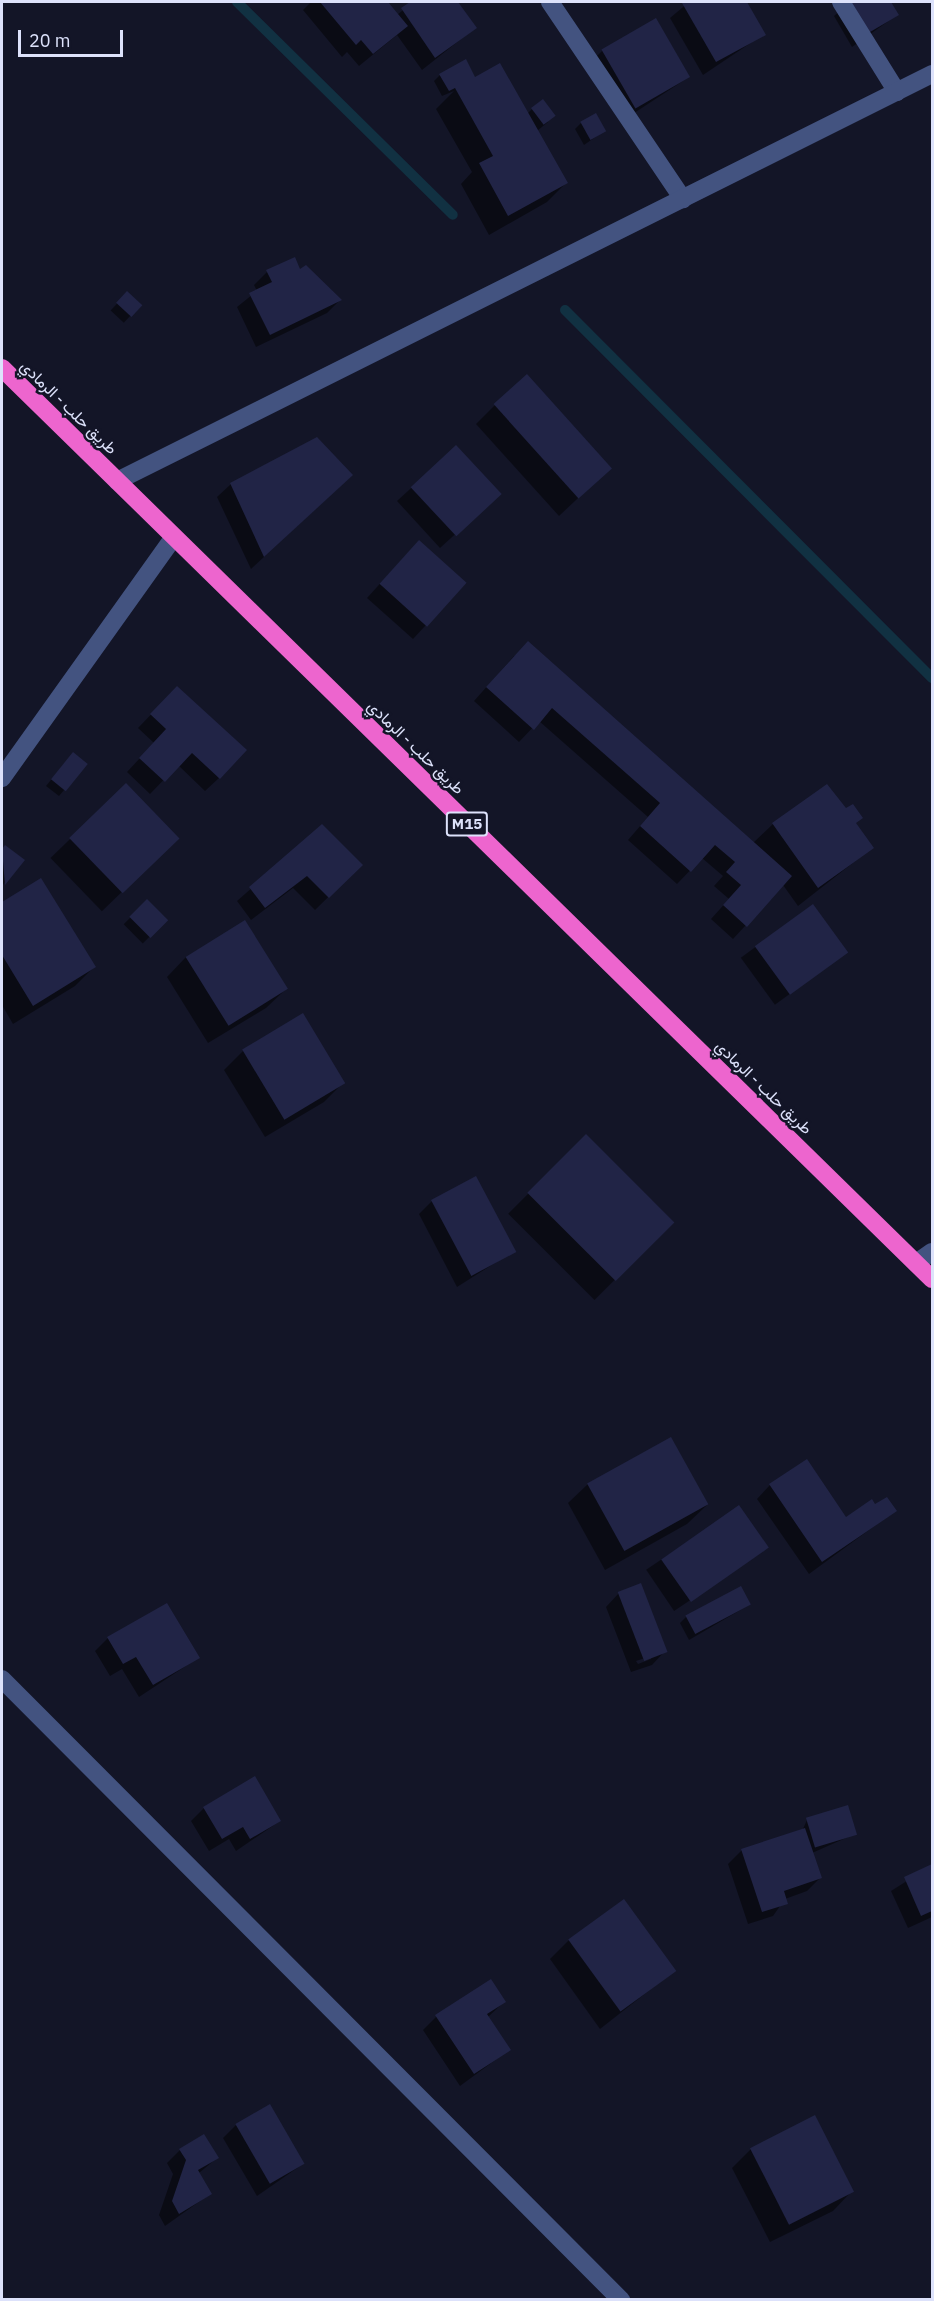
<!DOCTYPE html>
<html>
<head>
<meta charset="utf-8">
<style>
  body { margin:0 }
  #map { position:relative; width:934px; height:2301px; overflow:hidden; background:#131527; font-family:"IBM Plex Sans",Vazirmatn,sans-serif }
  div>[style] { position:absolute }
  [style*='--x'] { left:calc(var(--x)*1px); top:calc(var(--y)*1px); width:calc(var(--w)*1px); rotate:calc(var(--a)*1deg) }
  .shadow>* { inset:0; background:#0007; transform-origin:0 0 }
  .stream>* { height:10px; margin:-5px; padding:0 5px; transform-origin:5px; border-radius:5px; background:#113142 }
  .building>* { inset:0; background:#212446; transform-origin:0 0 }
  .minor>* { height:18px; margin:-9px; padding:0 9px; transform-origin:9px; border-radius:9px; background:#435380 }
  .highway>* { height:18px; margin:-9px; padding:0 9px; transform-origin:9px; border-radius:9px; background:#ed65ce }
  span { translate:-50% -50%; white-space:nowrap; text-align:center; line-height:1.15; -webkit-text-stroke:5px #131527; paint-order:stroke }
  .shield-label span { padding:2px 4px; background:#131527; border:2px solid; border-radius:4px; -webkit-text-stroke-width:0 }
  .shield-label { font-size:15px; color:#dde2fb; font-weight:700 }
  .street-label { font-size:16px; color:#dde2fb }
  .frame { position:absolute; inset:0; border:3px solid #dde2fb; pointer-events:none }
  .scale { position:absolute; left:18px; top:30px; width:105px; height:27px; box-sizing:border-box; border:3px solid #dde2fb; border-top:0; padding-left:8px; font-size:18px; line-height:21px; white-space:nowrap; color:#dde2fb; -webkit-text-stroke:4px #131527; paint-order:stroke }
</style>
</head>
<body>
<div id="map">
  <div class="shadow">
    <i style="clip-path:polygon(311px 2px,386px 2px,397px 15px,413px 2px,457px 2px,475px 28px,422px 70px,397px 35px,359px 66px,347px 52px,342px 57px,303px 10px)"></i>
    <i style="clip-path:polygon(689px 2px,745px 2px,764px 34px,703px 75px,670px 18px)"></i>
    <i style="clip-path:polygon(850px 2px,889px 2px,897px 15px,852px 47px,834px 16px)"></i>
    <i style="clip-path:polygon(602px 51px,689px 77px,622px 121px,589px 64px)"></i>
    <i style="clip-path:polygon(440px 75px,469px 81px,527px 114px,532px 109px,548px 122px,537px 131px,566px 183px,547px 202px,489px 235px,461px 184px,472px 172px,436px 109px,454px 91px,442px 96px,434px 81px)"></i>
    <i style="clip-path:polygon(581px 123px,604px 131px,584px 145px,575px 129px)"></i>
    <i style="clip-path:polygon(300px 271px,340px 300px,327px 313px,256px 347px,237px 307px,257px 291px,254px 285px,267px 272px)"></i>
    <i style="left:127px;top:293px;width:18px;height:24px;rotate:43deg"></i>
    <i style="clip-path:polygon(495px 405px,610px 468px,559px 516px,476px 424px)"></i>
    <i style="clip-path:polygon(456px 447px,485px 507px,440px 548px,397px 501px)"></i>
    <i style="clip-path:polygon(231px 484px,338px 488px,251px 569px,217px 497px)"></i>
    <i style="clip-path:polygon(406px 555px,465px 583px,413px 639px,367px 598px)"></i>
    <i style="clip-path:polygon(514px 656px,753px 843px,773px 824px,855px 824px,872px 848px,798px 906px,783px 885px,733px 939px,711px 919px,729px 899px,714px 886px,723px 876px,702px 858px,677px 884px,628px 840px,648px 817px,539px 721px,519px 742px,474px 701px)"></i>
    <i style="clip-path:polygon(164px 701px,219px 778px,205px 791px,178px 765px,150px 794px,127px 772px,154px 743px,138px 728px)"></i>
    <i style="clip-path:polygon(67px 760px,86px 764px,59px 796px,46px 786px)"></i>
    <i style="left:126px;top:785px;width:74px;height:105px;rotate:46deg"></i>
    <i style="clip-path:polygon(322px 826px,361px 865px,315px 910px,293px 888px,251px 920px,237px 901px)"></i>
    <i style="clip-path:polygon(6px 847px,23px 860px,2px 886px,2px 851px)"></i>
    <i style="clip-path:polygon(41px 880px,94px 967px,75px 986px,13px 1024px,2px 1005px,2px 904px)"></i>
    <i style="left:147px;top:901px;width:27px;height:33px;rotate:45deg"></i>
    <i style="left:812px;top:906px;width:58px;height:88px;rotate:54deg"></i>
    <i style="clip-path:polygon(186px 957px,286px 989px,266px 1008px,208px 1043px,167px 977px)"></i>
    <i style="clip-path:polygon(243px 1051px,343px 1083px,324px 1102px,265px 1137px,224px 1070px)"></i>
    <i style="left:586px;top:1136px;width:122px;height:110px;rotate:45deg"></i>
    <i style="clip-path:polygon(432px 1201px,514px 1251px,457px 1287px,419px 1214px)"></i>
    <i style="clip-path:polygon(588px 1484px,707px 1505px,687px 1524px,605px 1570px,568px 1503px)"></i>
    <i style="clip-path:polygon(770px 1485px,846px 1519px,875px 1506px,895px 1511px,809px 1574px,757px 1499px)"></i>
    <i style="left:739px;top:1507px;width:50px;height:112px;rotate:56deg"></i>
    <i style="clip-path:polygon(evenodd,619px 1593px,665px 1651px,652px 1665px,631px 1672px,606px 1607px,619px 1593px,651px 1656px,651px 1659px,638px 1664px,636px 1661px,651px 1656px)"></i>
    <i style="clip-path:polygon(749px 1605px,689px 1640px,680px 1623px,686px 1617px)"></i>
    <i style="clip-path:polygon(108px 1638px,198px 1658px,139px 1697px,122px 1669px,110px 1676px,95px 1651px)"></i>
    <i style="clip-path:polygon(204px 1808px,280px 1821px,236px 1851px,229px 1839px,209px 1851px,191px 1821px)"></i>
    <i style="clip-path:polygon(807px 1820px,855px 1834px,812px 1853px,820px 1878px,807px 1891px,785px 1899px,773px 1916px,748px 1924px,728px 1864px,742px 1850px,802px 1831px)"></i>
    <i style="clip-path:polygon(932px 1865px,932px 1917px,908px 1928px,891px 1891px)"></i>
    <i style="clip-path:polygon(569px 1940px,674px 1971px,600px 2029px,550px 1959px)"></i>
    <i style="clip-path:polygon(504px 2002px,488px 2017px,509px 2050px,460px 2086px,423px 2030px,436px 2017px)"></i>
    <i style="clip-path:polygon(236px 2125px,303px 2164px,257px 2196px,223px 2138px)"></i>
    <i style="clip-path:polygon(751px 2149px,852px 2191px,833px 2211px,770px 2242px,732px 2168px)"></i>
    <i style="clip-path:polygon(180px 2150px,217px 2158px,199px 2173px,210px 2194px,165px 2226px,159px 2215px,173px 2174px,167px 2163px)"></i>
  </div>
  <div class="stream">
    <i style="--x:237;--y:2;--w:303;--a:44.6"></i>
    <i style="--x:565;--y:310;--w:520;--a:45.08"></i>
  </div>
  <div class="building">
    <i style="clip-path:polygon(320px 2px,388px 2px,408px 26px,373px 54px,361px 40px,356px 45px)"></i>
    <i style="clip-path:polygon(410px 2px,458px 2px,477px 28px,435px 58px,401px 8px)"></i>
    <i style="clip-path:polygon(747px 2px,766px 35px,716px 62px,682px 3px)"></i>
    <i style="clip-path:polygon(846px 2px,891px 2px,899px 15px,865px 35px)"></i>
    <i style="left:656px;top:18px;width:68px;height:63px;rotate:60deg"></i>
    <i style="clip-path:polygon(466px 59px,475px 77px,500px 63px,568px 183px,508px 216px,479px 163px,493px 156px,455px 88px,449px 91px,439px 74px)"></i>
    <i style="left:543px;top:99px;width:21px;height:15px;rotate:53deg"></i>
    <i style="left:596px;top:113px;width:21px;height:18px;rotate:61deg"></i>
    <i style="clip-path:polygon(295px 257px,300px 269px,306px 265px,342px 300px,270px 335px,249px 293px,272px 282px,266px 270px)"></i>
    <i style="left:127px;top:291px;width:21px;height:16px;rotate:43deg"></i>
    <i style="left:527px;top:374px;width:127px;height:45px;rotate:48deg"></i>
    <i style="clip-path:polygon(317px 437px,353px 475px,264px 557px,230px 483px)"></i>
    <i style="left:456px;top:445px;width:67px;height:62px;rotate:47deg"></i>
    <i style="left:419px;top:540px;width:64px;height:59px;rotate:42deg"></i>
    <i style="clip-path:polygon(528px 641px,792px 876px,747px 927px,723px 905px,741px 885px,726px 872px,735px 862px,715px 845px,691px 872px,640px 826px,660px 803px,552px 708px,534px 730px,486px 687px)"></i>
    <i style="clip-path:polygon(177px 686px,247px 750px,220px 779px,192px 753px,165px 782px,139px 758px,166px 729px,150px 714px)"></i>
    <i style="left:73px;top:752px;width:19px;height:35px;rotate:39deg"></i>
    <i style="left:126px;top:783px;width:77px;height:79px;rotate:46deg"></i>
    <i style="clip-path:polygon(827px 784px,846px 808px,853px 804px,863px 818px,856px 823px,874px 848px,818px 888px,772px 823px)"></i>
    <i style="clip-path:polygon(322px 824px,363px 865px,329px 898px,307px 876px,265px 908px,249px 887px)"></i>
    <i style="clip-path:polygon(5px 845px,25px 860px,5px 885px,2px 849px)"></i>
    <i style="clip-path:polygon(41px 878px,96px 967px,33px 1006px,2px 955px,2px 902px)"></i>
    <i style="left:147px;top:899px;width:30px;height:25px;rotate:45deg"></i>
    <i style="left:813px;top:904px;width:60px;height:72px;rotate:54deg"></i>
    <i style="left:245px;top:920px;width:81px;height:70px;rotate:58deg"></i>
    <i style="left:303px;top:1013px;width:82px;height:71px;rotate:59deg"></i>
    <i style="left:586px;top:1134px;width:125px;height:83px;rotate:45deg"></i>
    <i style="left:476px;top:1176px;width:86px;height:51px;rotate:62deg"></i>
    <i style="left:671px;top:1437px;width:77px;height:96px;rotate:61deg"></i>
    <i style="clip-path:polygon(807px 1459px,846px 1517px,872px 1499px,875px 1504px,887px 1497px,897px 1511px,822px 1562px,769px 1484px)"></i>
    <i style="left:739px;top:1505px;width:52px;height:95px;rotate:55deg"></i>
    <i style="left:641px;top:1583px;width:74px;height:25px;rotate:69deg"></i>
    <i style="left:741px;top:1586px;width:21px;height:63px;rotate:62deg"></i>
    <i style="clip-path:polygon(167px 1603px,200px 1658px,153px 1685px,136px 1657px,123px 1664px,107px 1637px)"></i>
    <i style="clip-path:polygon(255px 1776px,281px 1821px,250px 1839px,243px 1827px,222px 1839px,203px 1807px)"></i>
    <i style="left:848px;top:1805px;width:31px;height:44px;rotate:73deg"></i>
    <i style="clip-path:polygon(805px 1828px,822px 1878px,784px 1891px,788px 1904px,762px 1912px,741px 1849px)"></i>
    <i style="clip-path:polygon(932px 1864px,932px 1911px,921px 1916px,904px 1877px)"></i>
    <i style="left:624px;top:1899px;width:89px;height:69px;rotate:54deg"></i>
    <i style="clip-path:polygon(491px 1979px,506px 2002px,487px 2014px,511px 2050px,474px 2074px,435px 2015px)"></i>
    <i style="left:270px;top:2104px;width:69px;height:40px;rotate:60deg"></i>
    <i style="left:815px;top:2115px;width:86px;height:73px;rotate:63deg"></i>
    <i style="clip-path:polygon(204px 2134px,219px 2158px,198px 2170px,212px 2194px,179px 2214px,172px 2201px,186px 2160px,179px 2149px)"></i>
  </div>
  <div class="minor">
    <i style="--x:550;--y:2;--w:238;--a:56"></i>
    <i style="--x:841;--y:2;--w:106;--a:58.1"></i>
    <i style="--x:117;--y:481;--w:911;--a:-26.54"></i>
    <i style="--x:2;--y:778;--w:296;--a:-54.5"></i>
    <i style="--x:916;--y:1263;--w:19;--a:-35"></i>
    <i style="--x:2;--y:1679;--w:877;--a:45.09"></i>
  </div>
  <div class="highway">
    <i style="--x:2;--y:368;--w:1302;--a:44.41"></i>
  </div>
  <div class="shield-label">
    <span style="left:467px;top:824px">M15</span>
  </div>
  <div class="street-label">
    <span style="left:69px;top:407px;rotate:44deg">طريق حلب - الرمادي</span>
    <span style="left:416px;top:747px;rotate:44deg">طريق حلب - الرمادي</span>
    <span style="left:764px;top:1087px;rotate:44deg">طريق حلب - الرمادي</span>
  </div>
  <div class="frame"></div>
  <div class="scale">20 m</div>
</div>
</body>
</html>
